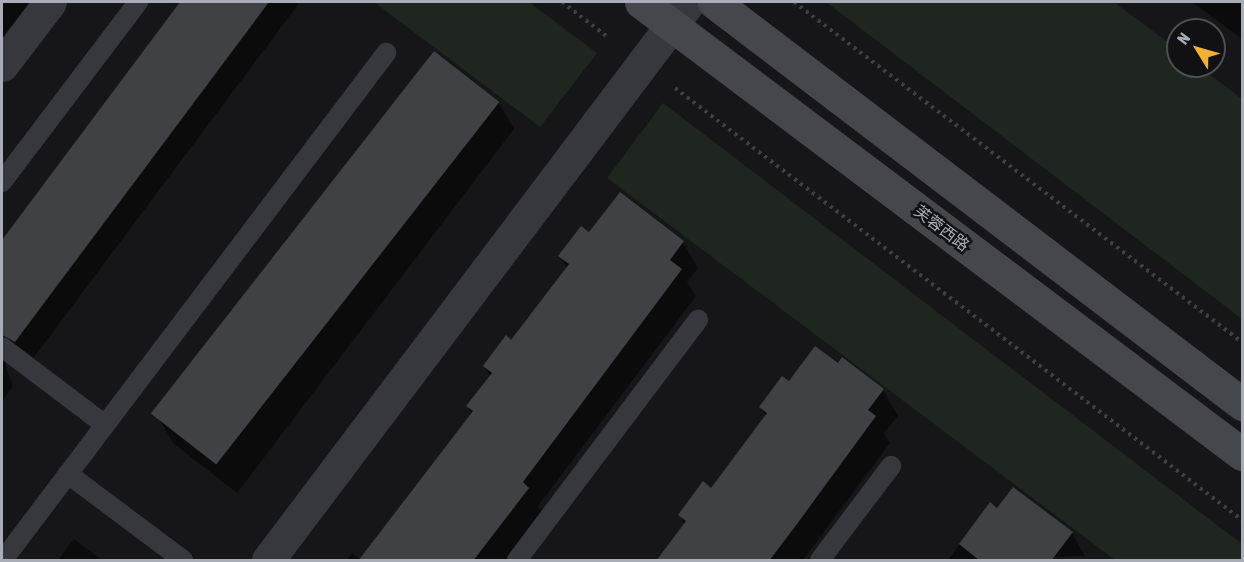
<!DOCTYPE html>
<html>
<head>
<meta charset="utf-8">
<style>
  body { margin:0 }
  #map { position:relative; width:1244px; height:562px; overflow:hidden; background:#161618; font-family:"Asap Condensed","Noto Sans SC",sans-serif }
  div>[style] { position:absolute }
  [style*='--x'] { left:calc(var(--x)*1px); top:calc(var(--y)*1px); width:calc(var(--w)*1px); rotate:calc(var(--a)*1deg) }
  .green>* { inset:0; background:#1e261f }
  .shadow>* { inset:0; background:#0007 }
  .building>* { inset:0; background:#404145; transform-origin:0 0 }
  .path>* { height:4px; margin-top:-2px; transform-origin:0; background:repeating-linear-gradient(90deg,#3d3f44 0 3px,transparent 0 7.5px) }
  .service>* { height:20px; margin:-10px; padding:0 10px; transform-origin:10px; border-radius:10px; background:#37383d }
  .minor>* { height:33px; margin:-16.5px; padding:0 16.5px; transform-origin:16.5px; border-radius:16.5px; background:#37383d }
  .secondary>* { height:33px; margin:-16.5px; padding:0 16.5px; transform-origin:16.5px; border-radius:16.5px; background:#45474d }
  span { translate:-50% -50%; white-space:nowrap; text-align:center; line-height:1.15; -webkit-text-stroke:5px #111113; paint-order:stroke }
  .street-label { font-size:16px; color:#a8adb8 }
  .frame { position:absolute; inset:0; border:3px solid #a8adb8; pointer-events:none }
  .north { position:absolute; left:1166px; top:18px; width:60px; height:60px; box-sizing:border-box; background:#111113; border:2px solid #4d4f55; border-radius:50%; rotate:307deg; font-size:16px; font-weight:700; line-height:24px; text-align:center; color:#a8adb8 }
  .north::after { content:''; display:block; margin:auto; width:21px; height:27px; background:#f2b134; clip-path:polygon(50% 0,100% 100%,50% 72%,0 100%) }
</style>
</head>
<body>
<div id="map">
  <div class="green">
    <i style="clip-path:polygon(374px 2px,529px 2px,597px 53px,540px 127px)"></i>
    <i style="clip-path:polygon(826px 2px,1114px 2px,1178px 50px,1178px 66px,1199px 66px,1242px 99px,1242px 319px)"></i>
    <i style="clip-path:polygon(663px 103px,1242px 544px,1242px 560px,1115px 560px,607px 178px)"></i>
  </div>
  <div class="shadow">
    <i style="clip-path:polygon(2px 2px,30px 2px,2px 40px)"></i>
    <i style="clip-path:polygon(182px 2px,300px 2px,29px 364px,17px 358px,5px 364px,13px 386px,2px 402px,2px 240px)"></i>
    <i style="clip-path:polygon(1192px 2px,1242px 2px,1242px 39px)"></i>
    <i style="clip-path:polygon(434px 53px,499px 103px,514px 129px,237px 493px,173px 443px,158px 417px)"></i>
    <i style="clip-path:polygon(589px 234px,683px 242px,698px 268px,687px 282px,696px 296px,538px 506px,543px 514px,508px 560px,347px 560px,352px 553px,361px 560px,472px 414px,468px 407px,491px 377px,484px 366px,512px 342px,568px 269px,560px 256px)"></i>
    <i style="clip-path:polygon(838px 365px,883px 390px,898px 416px,884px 433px,890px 443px,803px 560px,658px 560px,685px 525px,680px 515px,711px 490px,766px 417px,761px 407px)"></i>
    <i style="clip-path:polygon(990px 504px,1072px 533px,1085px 556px,948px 560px)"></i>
    <i style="clip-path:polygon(74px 539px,102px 560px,58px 560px)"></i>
  </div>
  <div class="building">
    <i style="clip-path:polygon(180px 2px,269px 2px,15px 342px,2px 335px,2px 240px)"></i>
    <i style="left:434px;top:51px;width:83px;height:460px;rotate:38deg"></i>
    <i style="clip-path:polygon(620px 192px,684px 241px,670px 260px,682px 269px,523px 482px,529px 488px,473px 561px,358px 561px,473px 411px,466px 406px,492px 373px,483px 366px,506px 335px,511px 340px,569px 264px,558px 256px,581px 226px,589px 232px)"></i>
    <i style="clip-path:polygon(815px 346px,838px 363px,842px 357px,884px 389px,868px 410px,876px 416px,797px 524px,769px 561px,656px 561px,686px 521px,678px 515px,703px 481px,711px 488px,767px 413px,759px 407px,782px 376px,789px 381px)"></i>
    <i style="clip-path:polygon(1013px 487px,1073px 532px,1051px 561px,980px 561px,959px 544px,990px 502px,997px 508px)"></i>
  </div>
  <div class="path">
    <i style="--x:562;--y:2;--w:59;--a:37.5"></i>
    <i style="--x:794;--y:2;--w:562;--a:37.2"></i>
    <i style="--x:675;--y:88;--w:713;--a:37.3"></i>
  </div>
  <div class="service">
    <i style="--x:2;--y:182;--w:226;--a:-52.9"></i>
    <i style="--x:2;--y:347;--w:129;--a:37.1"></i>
    <i style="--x:68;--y:474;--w:528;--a:-52.93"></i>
    <i style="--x:3;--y:560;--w:108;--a:-52.9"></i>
    <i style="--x:68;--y:474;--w:144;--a:36.8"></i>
    <i style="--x:517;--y:560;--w:301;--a:-53"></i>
    <i style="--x:820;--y:560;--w:118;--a:-52.9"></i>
  </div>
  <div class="minor">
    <i style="--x:2;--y:65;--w:79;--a:-52.7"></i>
    <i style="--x:268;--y:560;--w:699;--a:-52.97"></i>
  </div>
  <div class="secondary">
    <i style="--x:641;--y:2;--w:752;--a:36.95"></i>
    <i style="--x:714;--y:2;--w:664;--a:37.28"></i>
  </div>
  <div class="street-label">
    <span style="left:942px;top:228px;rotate:37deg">芙蓉西路</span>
  </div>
  <div class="frame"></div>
  <div class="north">N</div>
</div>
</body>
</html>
